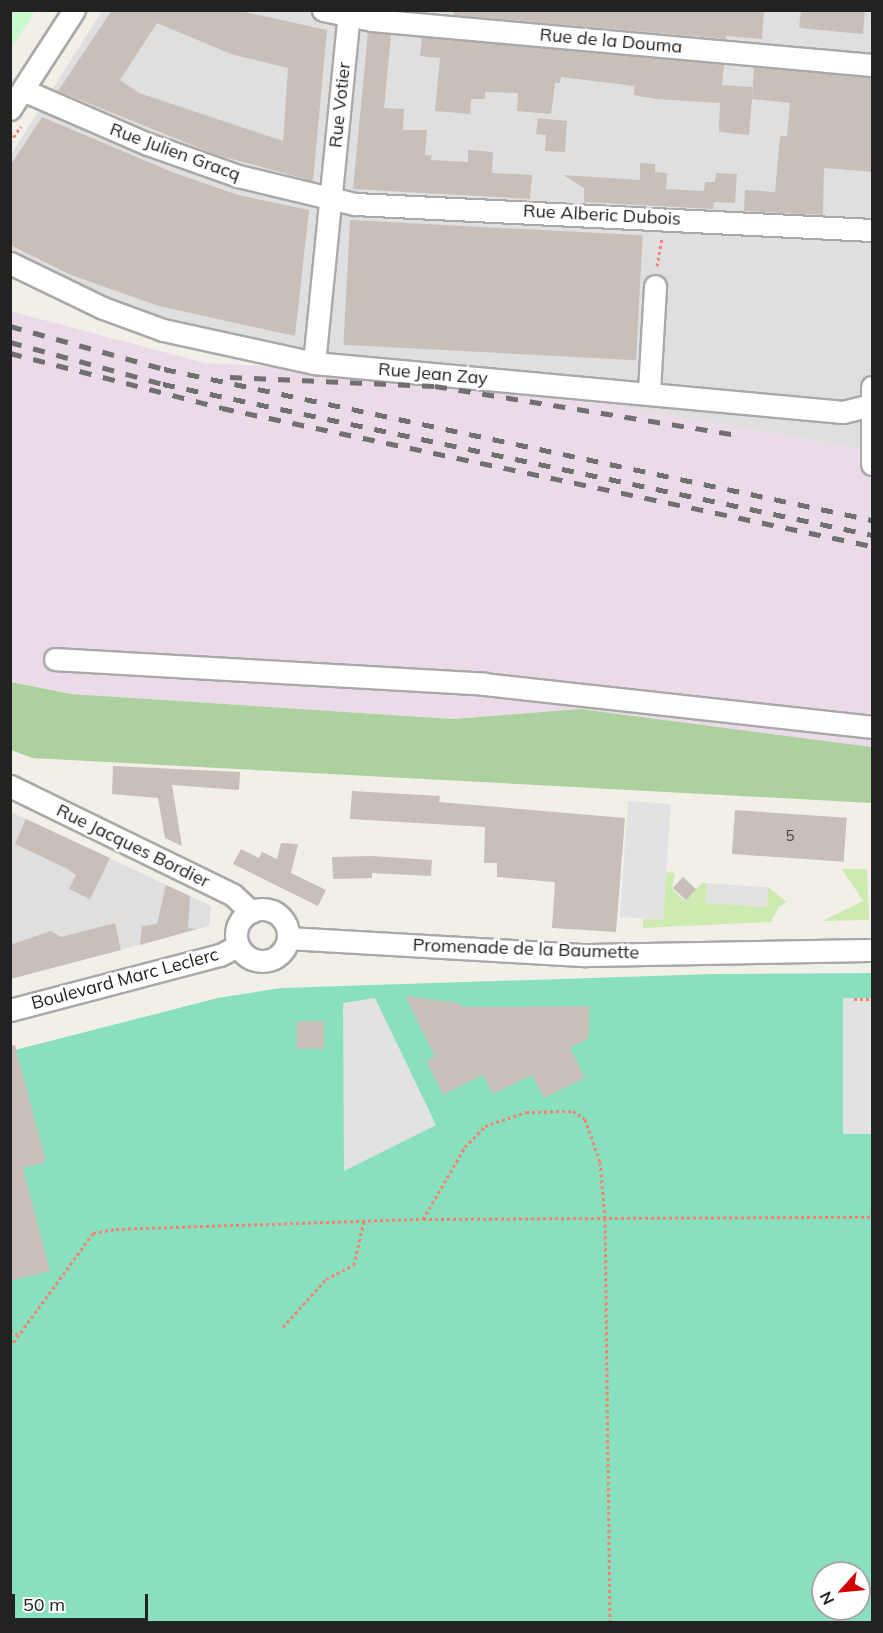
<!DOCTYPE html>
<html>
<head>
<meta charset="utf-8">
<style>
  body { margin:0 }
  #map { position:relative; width:883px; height:1633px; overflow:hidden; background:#f2efe9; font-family:Mulish,sans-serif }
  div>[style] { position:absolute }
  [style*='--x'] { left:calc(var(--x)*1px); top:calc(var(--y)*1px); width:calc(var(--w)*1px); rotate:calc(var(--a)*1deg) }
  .residential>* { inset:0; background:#e0dfdf }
  .industrial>* { inset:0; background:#ebdbe8 }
  .grass>* { inset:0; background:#cdebb0 }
  .forest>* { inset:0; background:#add19e }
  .park>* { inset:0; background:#c8facc }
  .pitch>* { inset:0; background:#88e0be }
  .parking>* { inset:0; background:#e2e2e2; transform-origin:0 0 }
  .building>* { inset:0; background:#c7bfb8; transform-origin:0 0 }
  .path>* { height:3px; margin-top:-1.5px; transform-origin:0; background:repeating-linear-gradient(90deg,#fa8072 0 3px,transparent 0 6px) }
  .roads { filter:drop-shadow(2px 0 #a9a9a9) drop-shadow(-2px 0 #a9a9a9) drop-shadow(0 2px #a9a9a9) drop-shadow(0 -2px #a9a9a9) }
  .minor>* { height:21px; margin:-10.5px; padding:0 10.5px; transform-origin:10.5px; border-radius:10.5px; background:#fff }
  .minor>.ring { margin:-10.5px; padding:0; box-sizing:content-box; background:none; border:21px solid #fff; border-radius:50% }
  .rail>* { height:4.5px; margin-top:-2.25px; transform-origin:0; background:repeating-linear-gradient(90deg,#707070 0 12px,transparent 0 24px) }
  span { translate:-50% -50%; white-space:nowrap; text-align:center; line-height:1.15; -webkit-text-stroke:5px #fff; paint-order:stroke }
  .number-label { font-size:15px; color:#4b4948 }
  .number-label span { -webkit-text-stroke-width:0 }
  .street-label { font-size:18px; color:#222 }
  .frame { position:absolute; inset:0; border:12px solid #222; pointer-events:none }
  .north { position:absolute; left:811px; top:1561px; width:60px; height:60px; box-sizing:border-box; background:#fff; border:2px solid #a7a7a7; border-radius:50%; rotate:243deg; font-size:16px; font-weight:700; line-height:24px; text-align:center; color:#222 }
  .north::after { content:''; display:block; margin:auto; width:21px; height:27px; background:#d40000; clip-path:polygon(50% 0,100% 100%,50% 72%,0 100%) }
  .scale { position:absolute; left:12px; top:1594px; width:136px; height:27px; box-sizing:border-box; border:3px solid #222; border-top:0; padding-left:8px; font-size:18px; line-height:21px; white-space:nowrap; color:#222; -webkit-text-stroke:4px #fff; paint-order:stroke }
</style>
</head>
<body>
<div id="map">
  <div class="residential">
    <i style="clip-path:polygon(102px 11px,872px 11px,872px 451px,606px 404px,162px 340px,90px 317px,11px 276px,10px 156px)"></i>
    <i style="clip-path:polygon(11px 812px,211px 906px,209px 926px,11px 979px)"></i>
  </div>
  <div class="industrial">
    <i style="clip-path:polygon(10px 311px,205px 363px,368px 372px,606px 404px,872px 451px,872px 747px,580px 709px,453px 719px,71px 694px,11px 682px)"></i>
  </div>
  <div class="grass">
    <i style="clip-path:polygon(842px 869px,867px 869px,869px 920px,822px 921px,863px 901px)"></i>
    <i style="clip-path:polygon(666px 872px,675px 873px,672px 889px,685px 901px,702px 883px,707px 883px,706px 903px,767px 906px,768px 887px,787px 902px,779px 906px,771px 922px,643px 928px,643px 919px,663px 920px)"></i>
  </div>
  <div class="forest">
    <i style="clip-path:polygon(11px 682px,71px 694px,453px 719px,580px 709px,872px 747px,872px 803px,32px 758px,11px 750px)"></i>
  </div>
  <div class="park">
    <i style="clip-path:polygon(11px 10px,35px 11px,11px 49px,10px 11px)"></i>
  </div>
  <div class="pitch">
    <i style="clip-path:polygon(evenodd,872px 973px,872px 1622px,11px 1622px,11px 1051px,218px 998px,281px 988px,714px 974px,872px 973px,823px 1573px,859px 1573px,859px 1609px,823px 1609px,823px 1573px)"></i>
  </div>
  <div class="parking">
    <i style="left:628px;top:801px;width:43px;height:116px;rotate:4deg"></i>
    <i style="left:707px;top:883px;width:61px;height:20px;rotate:4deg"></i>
    <i style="clip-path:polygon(375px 998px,436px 1125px,344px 1171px,343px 1003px)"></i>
    <i style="left:843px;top:998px;width:29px;height:136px"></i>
  </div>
  <div class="building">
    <i style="clip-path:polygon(evenodd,112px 10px,236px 10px,327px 30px,313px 181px,217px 155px,58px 91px,112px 10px,157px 23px,231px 54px,288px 68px,283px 141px,139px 93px,120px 80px,157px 23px)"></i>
    <i style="clip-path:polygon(454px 10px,743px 12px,764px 10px,762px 39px,726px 36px,726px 39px,453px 15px)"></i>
    <i style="clip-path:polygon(801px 10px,865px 10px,863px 34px,799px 28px)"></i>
    <i style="clip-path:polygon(368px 32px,391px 35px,384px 108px,404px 109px,403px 130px,427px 130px,425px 155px,432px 155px,431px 160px,468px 162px,468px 150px,493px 152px,492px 173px,532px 175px,530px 199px,353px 189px)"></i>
    <i style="clip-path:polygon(422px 37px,724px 64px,722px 85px,752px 87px,752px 98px,754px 67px,873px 77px,873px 172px,824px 168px,823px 215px,744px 211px,745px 190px,775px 192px,780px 136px,787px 136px,790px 103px,752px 99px,749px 135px,719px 132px,720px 103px,656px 99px,634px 95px,634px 86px,561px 77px,560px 83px,555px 83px,551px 114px,517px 111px,518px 93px,485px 92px,485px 99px,471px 99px,470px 114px,435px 111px,440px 58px,420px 56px)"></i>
    <i style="clip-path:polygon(42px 117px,172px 172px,238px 195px,309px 210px,295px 336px,159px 306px,71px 275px,10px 245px,10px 166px)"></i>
    <i style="clip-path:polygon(538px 118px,567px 121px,565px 152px,545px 151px,546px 135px,536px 134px)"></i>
    <i style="clip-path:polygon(640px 163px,655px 164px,655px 172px,667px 173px,666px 189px,704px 191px,705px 182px,715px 182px,716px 173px,737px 174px,735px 203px,714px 202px,713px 209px,584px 202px,584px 188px,563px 175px,640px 180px)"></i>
    <i style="left:350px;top:220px;width:293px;height:125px;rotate:3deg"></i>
    <i style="clip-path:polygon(113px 766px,240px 772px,239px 790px,172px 785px,182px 846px,165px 838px,158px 798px,112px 794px)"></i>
    <i style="clip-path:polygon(352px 791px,440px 796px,439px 802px,625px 818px,616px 932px,552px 928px,555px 882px,497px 877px,497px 863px,484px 863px,485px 827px,350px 819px)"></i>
    <i style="left:735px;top:810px;width:112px;height:44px;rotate:4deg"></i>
    <i style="clip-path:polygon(26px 819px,110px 858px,90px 899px,69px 889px,76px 875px,68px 869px,15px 844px)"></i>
    <i style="clip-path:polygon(281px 843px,298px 844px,291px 873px,326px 890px,318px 906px,233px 864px,241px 849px,259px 858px,262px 852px,277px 859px)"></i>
    <i style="clip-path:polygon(371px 856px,432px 860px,431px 876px,372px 873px,372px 878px,333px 879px,332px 857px)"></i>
    <i style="left:683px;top:877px;width:18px;height:15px;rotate:43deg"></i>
    <i style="clip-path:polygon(166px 885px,190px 896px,188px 928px,197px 929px,140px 945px,142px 926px,157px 924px)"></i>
    <i style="clip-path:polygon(115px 923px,121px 950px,10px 979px,10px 945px,51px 931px,61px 937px)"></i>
    <i style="clip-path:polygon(405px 996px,459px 1003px,461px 1007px,589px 1006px,589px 1038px,570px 1048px,585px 1078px,544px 1098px,532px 1075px,493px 1094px,483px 1075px,443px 1095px,426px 1061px,435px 1057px)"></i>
    <i style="left:297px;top:1021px;width:27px;height:28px"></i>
    <i style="clip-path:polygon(15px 1045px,46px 1162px,23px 1168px,50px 1271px,10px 1281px,10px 1046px)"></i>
  </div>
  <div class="path">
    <i style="--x:10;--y:142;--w:19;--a:-55"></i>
    <i style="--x:657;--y:266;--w:29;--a:-80"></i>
    <i style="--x:854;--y:999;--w:18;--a:0"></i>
    <i style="--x:423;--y:1219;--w:83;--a:-59.7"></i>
    <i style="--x:465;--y:1147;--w:29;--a:-46"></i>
    <i style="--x:485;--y:1126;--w:43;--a:-18.9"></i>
    <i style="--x:526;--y:1112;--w:47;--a:-1.2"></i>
    <i style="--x:573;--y:1111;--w:14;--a:34"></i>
    <i style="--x:585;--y:1119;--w:46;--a:70.8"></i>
    <i style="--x:600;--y:1162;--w:56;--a:84.9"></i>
    <i style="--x:605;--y:1218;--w:404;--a:89.3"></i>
    <i style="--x:283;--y:1327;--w:64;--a:-48.1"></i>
    <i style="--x:326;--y:1279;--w:31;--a:-27"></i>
    <i style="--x:354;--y:1265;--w:46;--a:-77.5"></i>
    <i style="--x:10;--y:1330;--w:8;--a:30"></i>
    <i style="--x:10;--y:1347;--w:141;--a:-53.9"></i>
    <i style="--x:93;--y:1233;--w:23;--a:-10"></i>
    <i style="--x:116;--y:1229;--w:307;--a:-1.9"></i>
    <i style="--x:423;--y:1219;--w:449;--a:-0.3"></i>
  </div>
  <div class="roads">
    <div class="minor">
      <i style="--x:323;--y:10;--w:50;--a:11.5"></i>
      <i style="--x:372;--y:20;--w:502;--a:5.14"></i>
      <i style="--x:23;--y:90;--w:136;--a:23.4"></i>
      <i style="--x:148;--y:144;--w:96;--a:19.6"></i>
      <i style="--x:238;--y:176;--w:120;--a:13.5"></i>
      <i style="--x:355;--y:204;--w:518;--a:2.88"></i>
      <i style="--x:10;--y:109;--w:118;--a:-57.1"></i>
      <i style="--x:10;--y:263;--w:103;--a:25.8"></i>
      <i style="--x:103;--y:308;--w:64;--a:20.1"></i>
      <i style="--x:163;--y:330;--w:155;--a:12.3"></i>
      <i style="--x:314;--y:363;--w:531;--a:5.29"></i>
      <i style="--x:843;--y:412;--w:29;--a:-14"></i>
      <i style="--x:314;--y:363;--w:355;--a:-84.3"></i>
      <i style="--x:872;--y:387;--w:77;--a:90"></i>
      <i style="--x:649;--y:391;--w:105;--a:-86.7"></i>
      <i style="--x:55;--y:659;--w:430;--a:3.3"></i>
      <i style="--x:484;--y:684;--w:390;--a:6.3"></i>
      <i style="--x:10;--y:786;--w:248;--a:26"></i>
      <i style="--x:233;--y:895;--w:25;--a:43"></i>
      <i class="ring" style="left:236px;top:909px;width:31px;height:31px"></i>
      <i style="--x:288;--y:938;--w:298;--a:3.3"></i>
      <i style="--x:586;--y:955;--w:286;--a:-1"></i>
      <i style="--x:10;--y:1010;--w:217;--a:-14.7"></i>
      <i style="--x:220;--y:955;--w:20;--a:-27"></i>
    </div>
  </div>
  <div class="rail">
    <i style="--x:10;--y:326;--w:160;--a:15.6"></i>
    <i style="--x:164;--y:369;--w:724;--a:12.04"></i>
    <i style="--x:10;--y:342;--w:159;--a:15.4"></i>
    <i style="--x:163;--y:384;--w:725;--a:12.02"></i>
    <i style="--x:10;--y:353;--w:219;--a:14.5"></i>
    <i style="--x:222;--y:408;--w:664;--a:11.99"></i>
    <i style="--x:230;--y:377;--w:205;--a:2.5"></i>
    <i style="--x:435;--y:386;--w:305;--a:9.2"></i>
  </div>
  <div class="number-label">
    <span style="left:790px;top:836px">5</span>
  </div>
  <div class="street-label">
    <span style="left:611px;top:41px;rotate:5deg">Rue de la Douma</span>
    <span style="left:340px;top:105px;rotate:-84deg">Rue Votier</span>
    <span style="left:175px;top:152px;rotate:20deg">Rue Julien Gracq</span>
    <span style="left:602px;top:215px;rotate:3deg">Rue Alberic Dubois</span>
    <span style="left:433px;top:374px;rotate:5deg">Rue Jean Zay</span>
    <span style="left:133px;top:846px;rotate:26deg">Rue Jacques Bordier</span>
    <span style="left:526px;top:949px;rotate:2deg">Promenade de la Baumette</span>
    <span style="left:125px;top:979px;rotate:-15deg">Boulevard Marc Leclerc</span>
  </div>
  <div class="frame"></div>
  <div class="north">N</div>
  <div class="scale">50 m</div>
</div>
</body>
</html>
